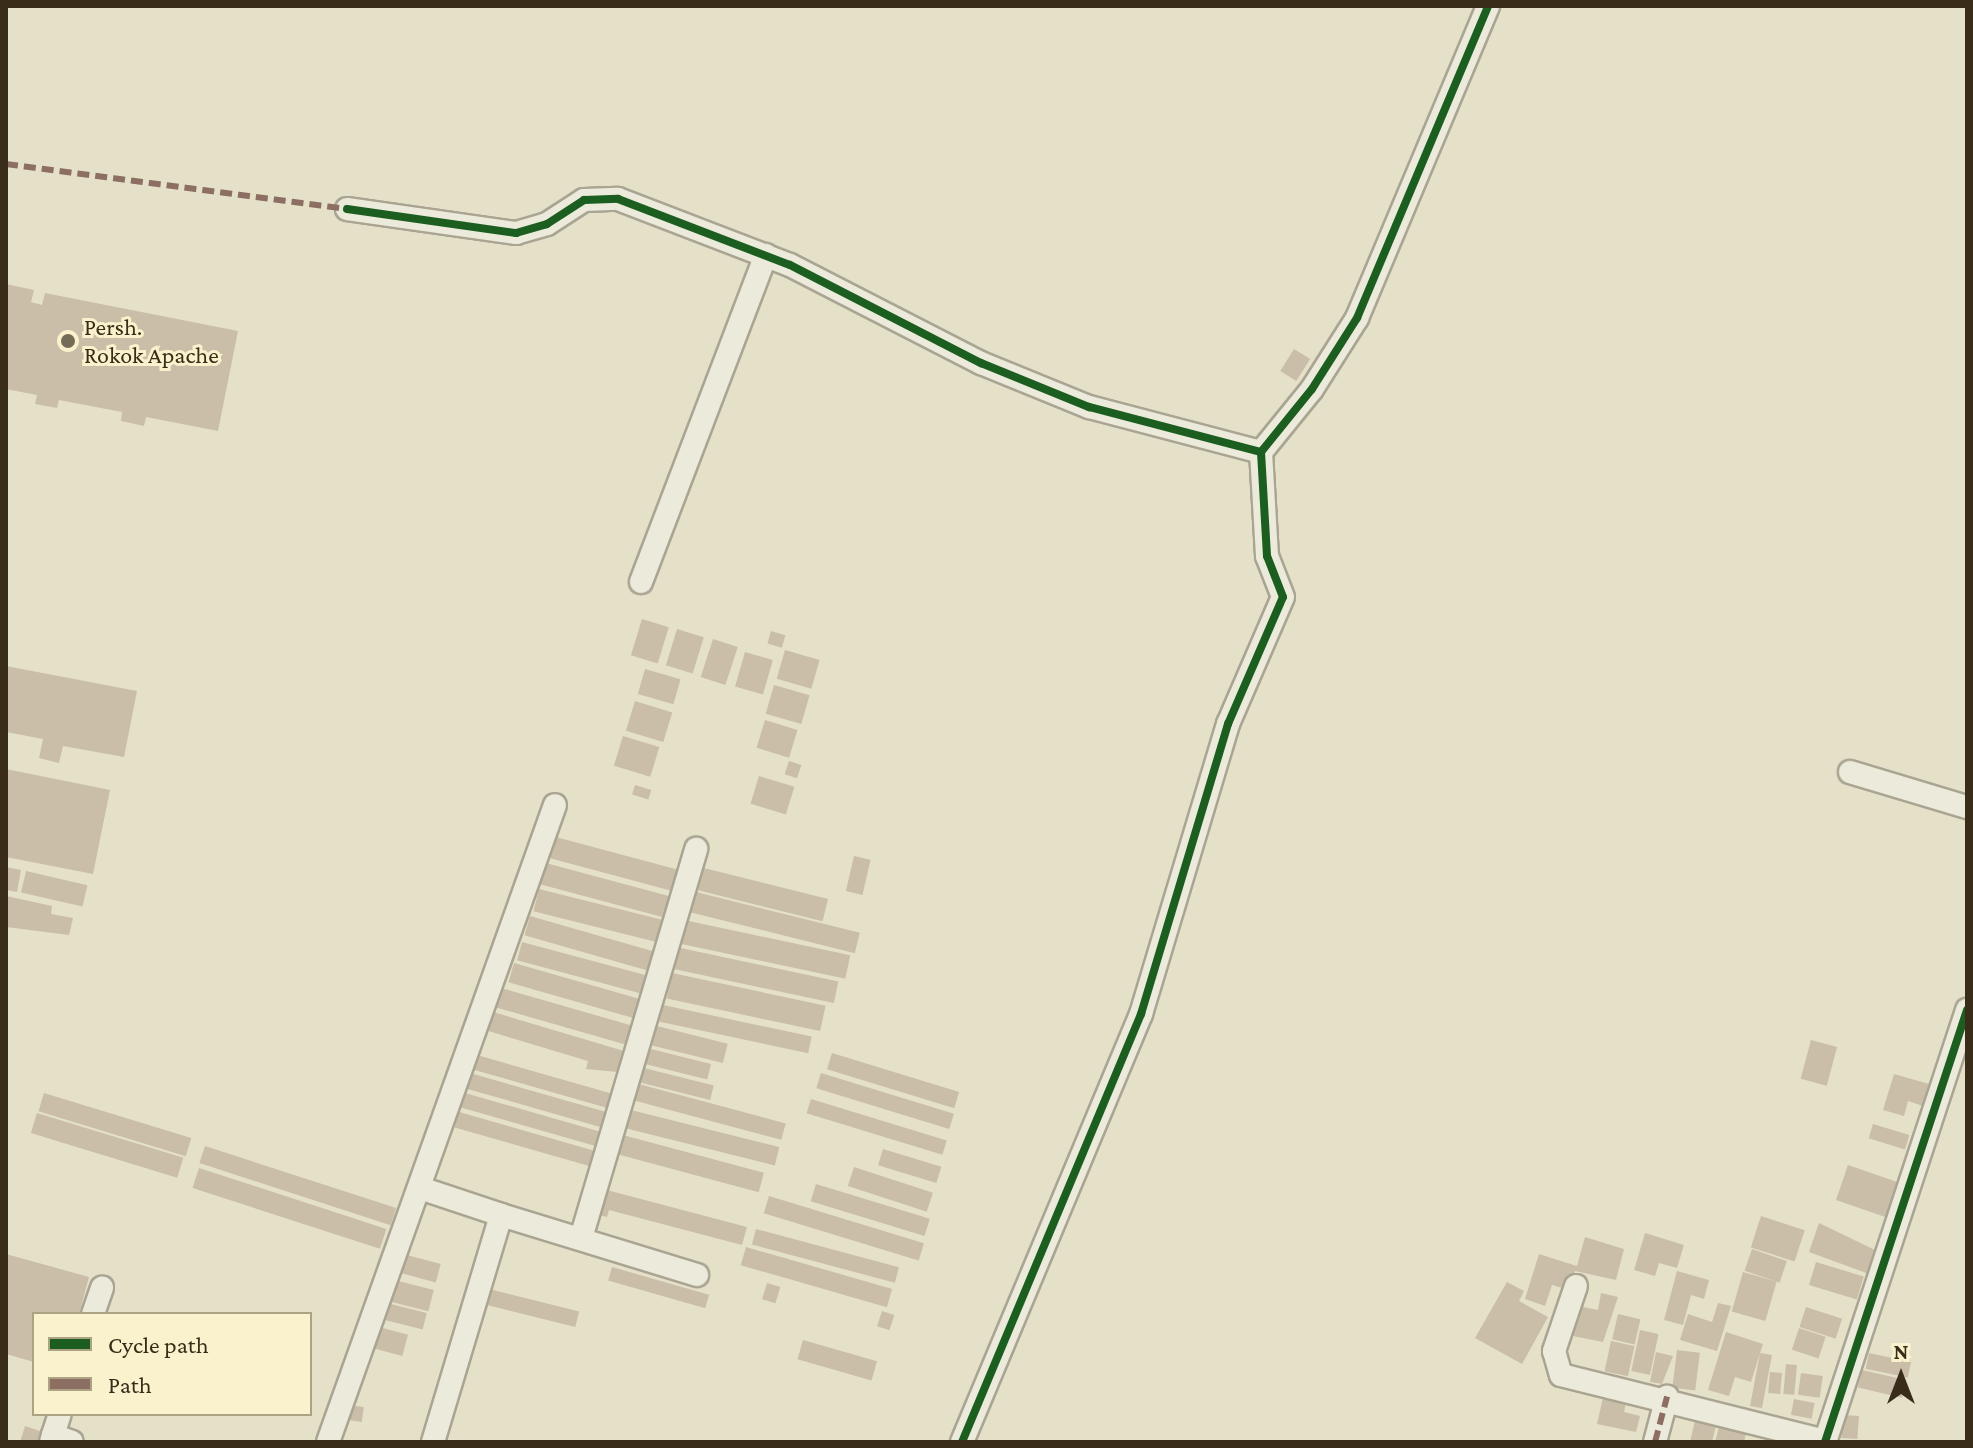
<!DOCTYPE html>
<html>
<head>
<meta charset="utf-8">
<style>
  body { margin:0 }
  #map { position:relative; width:1973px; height:1448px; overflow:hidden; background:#e5e1c8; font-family:"Crimson Pro",serif }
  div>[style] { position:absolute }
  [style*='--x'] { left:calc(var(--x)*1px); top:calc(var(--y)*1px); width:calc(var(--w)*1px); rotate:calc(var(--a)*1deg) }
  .building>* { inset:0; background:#cabea8; transform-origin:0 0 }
  .roads { filter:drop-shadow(2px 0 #aaa492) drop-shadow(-2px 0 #aaa492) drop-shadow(0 2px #aaa492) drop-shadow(0 -2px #aaa492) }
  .minor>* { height:22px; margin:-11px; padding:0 11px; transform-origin:11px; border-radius:11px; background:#eceadb }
  .quiet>* { height:6px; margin-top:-3px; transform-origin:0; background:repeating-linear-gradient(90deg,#8d6e63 0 12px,transparent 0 18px) }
  .cycleway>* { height:8px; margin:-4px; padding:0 4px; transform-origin:4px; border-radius:4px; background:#1b5e20 }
  .dots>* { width:22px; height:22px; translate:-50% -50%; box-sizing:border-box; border:4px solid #f9f2cc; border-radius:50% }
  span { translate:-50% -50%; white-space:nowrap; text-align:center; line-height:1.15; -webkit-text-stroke:6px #f9f2cc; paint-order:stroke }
  .poi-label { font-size:24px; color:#392d1a }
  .left { translate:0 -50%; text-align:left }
  .frame { position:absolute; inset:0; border:8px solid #392d1a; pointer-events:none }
  .legend { position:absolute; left:32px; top:1312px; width:280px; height:104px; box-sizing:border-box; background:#f9f2cc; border:2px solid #aca385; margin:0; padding:10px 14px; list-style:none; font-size:24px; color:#392d1a }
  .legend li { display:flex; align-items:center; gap:16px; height:40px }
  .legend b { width:40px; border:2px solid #aca385 }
  .north { position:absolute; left:1861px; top:1336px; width:80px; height:80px; -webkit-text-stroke:6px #f9f2cc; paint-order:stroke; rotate:0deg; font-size:22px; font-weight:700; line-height:32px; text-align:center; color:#392d1a }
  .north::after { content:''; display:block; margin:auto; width:28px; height:36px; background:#392d1a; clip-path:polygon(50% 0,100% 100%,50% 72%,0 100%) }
</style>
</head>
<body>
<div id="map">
  <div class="building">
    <i style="clip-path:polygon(6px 284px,34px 290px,31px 302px,42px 305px,45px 293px,238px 331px,218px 431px,146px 417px,144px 426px,121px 421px,122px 412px,59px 400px,57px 408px,35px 404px,37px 395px,6px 389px)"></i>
    <i style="left:1294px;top:349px;width:19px;height:26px;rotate:32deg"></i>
    <i style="left:642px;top:619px;width:28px;height:38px;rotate:17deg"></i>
    <i style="left:677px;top:629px;width:28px;height:38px;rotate:17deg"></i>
    <i style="left:771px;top:631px;width:15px;height:13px;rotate:16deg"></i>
    <i style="left:713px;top:639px;width:26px;height:40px;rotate:18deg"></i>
    <i style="left:785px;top:650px;width:36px;height:30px;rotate:16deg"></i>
    <i style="left:745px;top:652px;width:29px;height:36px;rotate:16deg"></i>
    <i style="clip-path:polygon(6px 666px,137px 691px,124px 757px,63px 746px,59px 763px,39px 758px,43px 739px,6px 732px)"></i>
    <i style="left:645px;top:669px;width:37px;height:26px;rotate:16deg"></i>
    <i style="left:774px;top:685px;width:37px;height:30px;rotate:16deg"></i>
    <i style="left:635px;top:701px;width:39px;height:31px;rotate:17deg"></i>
    <i style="left:765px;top:720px;width:34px;height:29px;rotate:17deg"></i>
    <i style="left:623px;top:736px;width:38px;height:31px;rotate:17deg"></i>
    <i style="left:789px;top:761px;width:13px;height:14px;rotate:18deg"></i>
    <i style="clip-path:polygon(6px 769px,110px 790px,93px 874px,6px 857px)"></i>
    <i style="left:759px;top:776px;width:37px;height:29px;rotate:17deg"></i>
    <i style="left:635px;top:785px;width:17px;height:10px;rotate:17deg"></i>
    <i style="left:556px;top:837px;width:133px;height:22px;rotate:15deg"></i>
    <i style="left:854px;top:856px;width:17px;height:36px;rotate:13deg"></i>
    <i style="left:542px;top:862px;width:138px;height:22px;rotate:15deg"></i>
    <i style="clip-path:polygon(6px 867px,21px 870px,17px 892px,6px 890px)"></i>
    <i style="left:700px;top:867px;width:132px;height:23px;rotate:14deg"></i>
    <i style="left:26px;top:871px;width:63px;height:22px;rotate:13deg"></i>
    <i style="left:539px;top:889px;width:134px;height:23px;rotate:14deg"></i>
    <i style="left:692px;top:891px;width:173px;height:21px;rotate:14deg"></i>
    <i style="clip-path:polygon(6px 896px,52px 906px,51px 914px,73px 918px,69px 935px,6px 927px)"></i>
    <i style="left:530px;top:916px;width:138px;height:20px;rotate:16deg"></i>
    <i style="left:684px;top:920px;width:170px;height:24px;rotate:12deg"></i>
    <i style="left:522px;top:942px;width:139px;height:19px;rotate:15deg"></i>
    <i style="left:676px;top:947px;width:166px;height:22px;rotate:12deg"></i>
    <i style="left:514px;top:963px;width:141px;height:20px;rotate:16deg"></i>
    <i style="left:672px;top:973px;width:157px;height:26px;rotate:12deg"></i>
    <i style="left:501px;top:988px;width:145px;height:20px;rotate:16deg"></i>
    <i style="left:663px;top:1005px;width:152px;height:17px;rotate:12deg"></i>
    <i style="clip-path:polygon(490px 1011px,634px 1054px,628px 1073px,586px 1069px,588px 1061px,485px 1030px)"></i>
    <i style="left:653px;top:1025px;width:77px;height:20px;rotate:14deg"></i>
    <i style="left:1811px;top:1040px;width:27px;height:40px;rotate:15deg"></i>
    <i style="left:647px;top:1048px;width:66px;height:16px;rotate:14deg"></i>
    <i style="left:832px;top:1053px;width:133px;height:17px;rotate:17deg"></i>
    <i style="left:477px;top:1055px;width:148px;height:15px;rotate:16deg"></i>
    <i style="left:640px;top:1067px;width:76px;height:15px;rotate:14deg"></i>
    <i style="left:470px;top:1073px;width:148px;height:16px;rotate:16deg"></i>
    <i style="left:821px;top:1073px;width:139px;height:16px;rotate:17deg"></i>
    <i style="clip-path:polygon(1894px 1074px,1929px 1084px,1923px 1106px,1908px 1101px,1904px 1116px,1883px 1110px)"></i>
    <i style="left:635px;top:1083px;width:156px;height:17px;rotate:15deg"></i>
    <i style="left:44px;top:1093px;width:154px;height:19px;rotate:17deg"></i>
    <i style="left:465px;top:1093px;width:149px;height:15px;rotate:16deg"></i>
    <i style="left:811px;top:1099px;width:142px;height:15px;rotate:17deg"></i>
    <i style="left:627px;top:1109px;width:157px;height:19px;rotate:14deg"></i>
    <i style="left:459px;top:1112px;width:149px;height:16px;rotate:16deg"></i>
    <i style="left:37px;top:1113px;width:153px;height:21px;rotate:17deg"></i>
    <i style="left:1873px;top:1124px;width:38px;height:15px;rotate:17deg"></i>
    <i style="left:619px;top:1134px;width:150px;height:20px;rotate:15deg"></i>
    <i style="left:205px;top:1146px;width:201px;height:18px;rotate:18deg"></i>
    <i style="left:883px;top:1149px;width:61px;height:17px;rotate:17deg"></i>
    <i style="left:1848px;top:1165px;width:56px;height:37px;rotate:19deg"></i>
    <i style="left:854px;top:1167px;width:83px;height:20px;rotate:18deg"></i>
    <i style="left:199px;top:1168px;width:197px;height:21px;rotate:18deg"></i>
    <i style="left:816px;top:1184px;width:119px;height:18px;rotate:17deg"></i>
    <i style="clip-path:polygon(603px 1189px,747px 1227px,742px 1245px,609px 1210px,607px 1217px,599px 1215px)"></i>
    <i style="left:769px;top:1196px;width:162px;height:18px;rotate:17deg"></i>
    <i style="left:1761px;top:1216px;width:46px;height:33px;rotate:18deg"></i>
    <i style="clip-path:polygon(1819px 1223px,1877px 1251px,1869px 1274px,1809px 1252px)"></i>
    <i style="left:756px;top:1229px;width:148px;height:16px;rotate:15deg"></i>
    <i style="clip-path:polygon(1645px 1233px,1684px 1245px,1677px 1268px,1659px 1263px,1655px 1276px,1634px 1270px)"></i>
    <i style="clip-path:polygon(1585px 1237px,1624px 1249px,1616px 1280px,1575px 1271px,1569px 1290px,1552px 1285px,1545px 1306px,1525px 1299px,1539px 1254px,1577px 1266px)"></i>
    <i style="left:746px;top:1247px;width:152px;height:19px;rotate:16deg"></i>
    <i style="left:1752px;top:1249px;width:37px;height:23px;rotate:19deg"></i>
    <i style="clip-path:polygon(6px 1254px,89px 1277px,79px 1314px,34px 1314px,34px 1362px,6px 1354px)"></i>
    <i style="left:403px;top:1254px;width:39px;height:19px;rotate:15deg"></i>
    <i style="left:1816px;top:1262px;width:50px;height:24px;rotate:17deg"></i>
    <i style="left:612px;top:1267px;width:101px;height:14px;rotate:16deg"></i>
    <i style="clip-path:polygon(1677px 1271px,1709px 1280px,1704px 1299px,1691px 1295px,1683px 1325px,1664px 1320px)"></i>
    <i style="left:1743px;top:1272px;width:35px;height:41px;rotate:16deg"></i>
    <i style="left:394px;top:1280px;width:41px;height:22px;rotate:14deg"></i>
    <i style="clip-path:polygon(1507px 1282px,1524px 1291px,1519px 1301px,1548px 1317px,1522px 1364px,1475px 1338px)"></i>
    <i style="left:767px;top:1283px;width:14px;height:17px;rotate:17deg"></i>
    <i style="left:485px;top:1288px;width:97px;height:16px;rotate:14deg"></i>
    <i style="clip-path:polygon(1601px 1293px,1618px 1297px,1603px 1342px,1568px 1335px,1574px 1305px,1598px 1310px)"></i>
    <i style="left:387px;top:1303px;width:41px;height:17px;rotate:14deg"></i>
    <i style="clip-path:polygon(1718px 1303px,1731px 1306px,1717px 1351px,1680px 1340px,1688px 1314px,1712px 1322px)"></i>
    <i style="left:1806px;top:1307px;width:38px;height:21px;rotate:18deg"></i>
    <i style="left:882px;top:1311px;width:13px;height:16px;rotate:18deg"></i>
    <i style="left:1618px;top:1314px;width:23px;height:26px;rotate:13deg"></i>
    <i style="left:379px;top:1327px;width:30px;height:22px;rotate:15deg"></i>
    <i style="left:1799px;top:1328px;width:28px;height:23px;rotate:18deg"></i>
    <i style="left:1640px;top:1330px;width:19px;height:42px;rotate:12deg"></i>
    <i style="clip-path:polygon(1726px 1332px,1763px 1344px,1760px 1353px,1772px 1355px,1762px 1408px,1750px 1406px,1760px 1353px,1751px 1382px,1735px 1377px,1729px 1396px,1708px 1390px)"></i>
    <i style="left:803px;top:1340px;width:77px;height:20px;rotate:16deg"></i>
    <i style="left:1611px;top:1341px;width:24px;height:31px;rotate:12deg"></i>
    <i style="left:1677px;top:1350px;width:23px;height:38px;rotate:7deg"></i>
    <i style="clip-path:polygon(1656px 1352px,1673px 1356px,1662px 1384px,1650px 1382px)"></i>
    <i style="left:1869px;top:1353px;width:43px;height:16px;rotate:12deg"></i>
    <i style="left:1786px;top:1364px;width:11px;height:30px;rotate:5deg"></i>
    <i style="left:1862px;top:1370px;width:45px;height:18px;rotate:13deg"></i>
    <i style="left:1770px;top:1372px;width:12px;height:21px;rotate:5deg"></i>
    <i style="left:1801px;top:1373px;width:22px;height:22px;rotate:8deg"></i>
    <i style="clip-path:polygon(1604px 1393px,1627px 1398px,1624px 1412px,1640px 1416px,1636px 1432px,1597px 1424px)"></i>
    <i style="left:1794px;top:1399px;width:21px;height:16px;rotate:11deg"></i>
    <i style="left:349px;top:1405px;width:15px;height:15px;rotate:8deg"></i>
    <i style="left:1843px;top:1415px;width:16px;height:23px;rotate:4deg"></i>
    <i style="clip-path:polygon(1696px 1416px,1717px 1421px,1712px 1442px,1690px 1442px)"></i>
    <i style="clip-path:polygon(1720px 1423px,1747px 1429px,1744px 1442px,1715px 1442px)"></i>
    <i style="clip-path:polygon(25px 1426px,46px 1433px,43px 1442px,20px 1442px)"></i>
  </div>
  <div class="roads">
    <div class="minor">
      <i style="--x:347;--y:209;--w:171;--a:8.1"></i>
      <i style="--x:516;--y:233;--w:32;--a:-16"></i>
      <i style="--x:547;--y:224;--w:44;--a:-33"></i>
      <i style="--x:584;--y:200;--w:34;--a:-2"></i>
      <i style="--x:618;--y:199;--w:184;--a:21"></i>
      <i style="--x:790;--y:265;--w:215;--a:27.2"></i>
      <i style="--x:981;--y:363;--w:117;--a:22.2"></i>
      <i style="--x:1089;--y:407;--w:178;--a:14.7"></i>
      <i style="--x:641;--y:582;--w:350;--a:-69.1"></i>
      <i style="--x:1850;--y:772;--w:122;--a:16.7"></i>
      <i style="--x:420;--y:1188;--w:85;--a:18.4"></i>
      <i style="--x:581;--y:1238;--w:406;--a:-73.5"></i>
      <i style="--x:1576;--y:1286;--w:69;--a:108.7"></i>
      <i style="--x:1554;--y:1351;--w:25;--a:74"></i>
      <i style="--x:1561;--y:1375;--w:272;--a:14"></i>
      <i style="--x:93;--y:1314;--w:28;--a:-71"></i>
      <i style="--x:53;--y:1435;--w:22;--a:-72"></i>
      <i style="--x:51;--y:1442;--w:7;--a:-74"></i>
      <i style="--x:53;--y:1435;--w:20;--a:20"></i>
      <i style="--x:328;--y:1442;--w:676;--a:-70.39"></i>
      <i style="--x:433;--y:1442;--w:237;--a:-73.3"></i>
      <i style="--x:501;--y:1215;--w:205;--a:17"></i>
      <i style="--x:962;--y:1442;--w:464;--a:-67.3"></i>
      <i style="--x:1141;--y:1014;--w:303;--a:-73.3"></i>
      <i style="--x:1228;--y:724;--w:138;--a:-66.6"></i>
      <i style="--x:1283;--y:597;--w:44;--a:-111.3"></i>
      <i style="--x:1267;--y:556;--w:104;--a:-93.3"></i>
      <i style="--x:1261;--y:452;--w:81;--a:-51"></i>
      <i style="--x:1312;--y:389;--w:84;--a:-57.6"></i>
      <i style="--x:1357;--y:318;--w:338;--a:-67.2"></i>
      <i style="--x:1655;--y:1442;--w:47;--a:-75.1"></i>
      <i style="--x:1825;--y:1442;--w:455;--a:-71.8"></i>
    </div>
  </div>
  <div class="quiet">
    <i style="--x:6;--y:164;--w:344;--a:7.5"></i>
    <i style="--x:1655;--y:1442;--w:47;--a:-75.1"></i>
  </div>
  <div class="cycleway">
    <i style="--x:347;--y:209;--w:171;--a:8.1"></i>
    <i style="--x:516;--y:233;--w:32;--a:-16"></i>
    <i style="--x:547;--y:224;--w:44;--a:-33"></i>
    <i style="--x:584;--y:200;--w:34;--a:-2"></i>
    <i style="--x:618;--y:199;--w:184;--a:21"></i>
    <i style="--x:790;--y:265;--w:215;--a:27.2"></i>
    <i style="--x:981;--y:363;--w:117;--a:22.2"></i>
    <i style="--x:1089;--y:407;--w:178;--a:14.7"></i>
    <i style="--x:962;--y:1442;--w:464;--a:-67.3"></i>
    <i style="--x:1141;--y:1014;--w:303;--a:-73.3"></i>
    <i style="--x:1228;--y:724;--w:138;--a:-66.6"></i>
    <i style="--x:1283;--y:597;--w:44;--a:-111.3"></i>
    <i style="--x:1267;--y:556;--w:104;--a:-93.3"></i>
    <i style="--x:1261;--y:452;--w:81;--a:-51"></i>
    <i style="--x:1312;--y:389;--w:84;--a:-57.6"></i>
    <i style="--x:1357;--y:318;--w:338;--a:-67.2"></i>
    <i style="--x:1825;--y:1442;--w:455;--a:-71.8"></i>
  </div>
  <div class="dots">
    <i style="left:68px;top:341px;background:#756c57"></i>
  </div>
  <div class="poi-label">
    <span class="left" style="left:84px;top:341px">Persh.<br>Rokok Apache</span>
  </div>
  <div class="frame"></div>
  <ul class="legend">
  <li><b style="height:10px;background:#1b5e20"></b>Cycle path</li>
  <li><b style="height:10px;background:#8d6e63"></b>Path</li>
  </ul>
  <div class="north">N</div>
</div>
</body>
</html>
